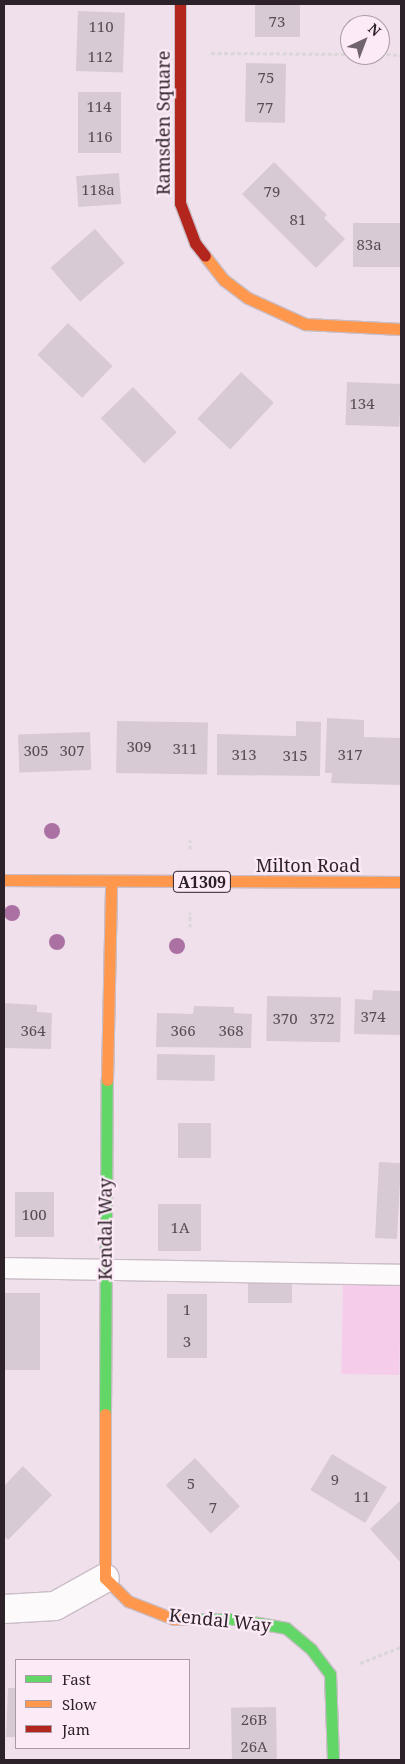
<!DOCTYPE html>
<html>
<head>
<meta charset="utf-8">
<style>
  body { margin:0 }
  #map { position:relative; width:405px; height:1764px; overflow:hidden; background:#f0e0ec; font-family:"Noto Serif",serif }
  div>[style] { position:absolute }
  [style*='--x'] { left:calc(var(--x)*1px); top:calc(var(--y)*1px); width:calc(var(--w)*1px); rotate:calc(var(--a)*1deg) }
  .green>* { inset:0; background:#f5cdeb; transform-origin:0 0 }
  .building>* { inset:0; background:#d7cad4; transform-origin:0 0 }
  .path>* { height:3px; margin-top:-1.5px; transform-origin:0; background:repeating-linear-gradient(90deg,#dad6d9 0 4px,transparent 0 6.5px) }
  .roads { filter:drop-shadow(1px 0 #c9bdc6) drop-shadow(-1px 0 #c9bdc6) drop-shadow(0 1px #c9bdc6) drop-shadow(0 -1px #c9bdc6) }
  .lane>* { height:20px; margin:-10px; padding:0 10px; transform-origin:10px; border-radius:10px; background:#fdfafc }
  .street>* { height:28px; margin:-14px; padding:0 14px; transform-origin:14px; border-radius:14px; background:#fdfafc }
  .fast>* { height:11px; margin:-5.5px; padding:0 5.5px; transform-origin:5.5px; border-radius:5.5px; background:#63d668 }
  .slow>* { height:11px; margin:-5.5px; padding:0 5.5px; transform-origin:5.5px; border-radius:5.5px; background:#ff974d }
  .jam>* { height:11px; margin:-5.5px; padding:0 5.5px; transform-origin:5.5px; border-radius:5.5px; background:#b3261e }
  .trees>* { width:16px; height:16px; margin:-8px; border-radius:50%; background:#ab71a2 }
  span { translate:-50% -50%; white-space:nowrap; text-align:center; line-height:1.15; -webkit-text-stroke:4.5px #fceaf7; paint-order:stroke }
  .number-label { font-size:15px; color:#584d55 }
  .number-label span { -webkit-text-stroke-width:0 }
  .shield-label span { padding:1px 4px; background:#fceaf7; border:1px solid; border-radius:4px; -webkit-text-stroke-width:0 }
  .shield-label { font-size:16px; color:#2d222a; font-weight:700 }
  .street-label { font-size:18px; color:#2d222a }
  .frame { position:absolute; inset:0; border:5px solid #2d222a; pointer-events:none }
  .legend { position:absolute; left:15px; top:1659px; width:175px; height:90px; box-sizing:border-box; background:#fceaf7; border:1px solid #a99aa5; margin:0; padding:6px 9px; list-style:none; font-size:15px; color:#2d222a }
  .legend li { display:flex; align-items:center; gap:10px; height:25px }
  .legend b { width:25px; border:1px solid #a99aa5 }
  .north { position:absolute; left:340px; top:15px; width:50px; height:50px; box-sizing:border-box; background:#fceaf7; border:1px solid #a99aa5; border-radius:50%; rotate:43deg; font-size:14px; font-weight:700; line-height:20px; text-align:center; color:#2d222a }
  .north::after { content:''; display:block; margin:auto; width:18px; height:22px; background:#71646e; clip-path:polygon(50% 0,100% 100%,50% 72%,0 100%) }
</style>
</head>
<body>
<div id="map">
  <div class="green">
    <i style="left:343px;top:1281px;width:58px;height:93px;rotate:1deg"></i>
  </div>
  <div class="building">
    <i style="left:255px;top:4px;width:45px;height:33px"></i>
    <i style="left:78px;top:11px;width:47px;height:60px;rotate:2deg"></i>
    <i style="left:246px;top:63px;width:40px;height:59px;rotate:1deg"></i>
    <i style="left:78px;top:92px;width:43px;height:61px"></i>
    <i style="clip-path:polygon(274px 162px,327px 215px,324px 218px,345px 239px,316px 268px,242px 194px)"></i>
    <i style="left:119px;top:173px;width:31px;height:43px;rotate:86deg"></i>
    <i style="left:353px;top:223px;width:48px;height:44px"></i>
    <i style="left:95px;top:229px;width:45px;height:59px;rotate:49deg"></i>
    <i style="left:68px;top:323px;width:62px;height:44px;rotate:44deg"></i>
    <i style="left:241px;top:372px;width:45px;height:64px;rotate:43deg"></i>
    <i style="left:347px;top:382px;width:54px;height:43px;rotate:2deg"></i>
    <i style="left:133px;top:387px;width:63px;height:45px;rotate:46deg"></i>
    <i style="clip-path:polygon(327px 718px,364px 720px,364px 737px,401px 738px,401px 785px,331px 783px,332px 773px,325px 773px)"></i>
    <i style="left:117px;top:721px;width:91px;height:52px;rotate:1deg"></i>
    <i style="clip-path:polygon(296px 721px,321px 722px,320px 776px,217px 775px,217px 734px,296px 736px)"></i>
    <i style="left:90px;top:732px;width:38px;height:72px;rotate:88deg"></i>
    <i style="clip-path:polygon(373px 990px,401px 991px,401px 1035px,354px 1034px,355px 999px,372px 1000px)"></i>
    <i style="left:267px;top:996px;width:74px;height:45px;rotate:1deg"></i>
    <i style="clip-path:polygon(4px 1003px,37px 1005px,37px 1012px,52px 1013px,51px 1049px,4px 1048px)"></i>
    <i style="clip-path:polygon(194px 1006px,234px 1007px,234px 1013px,252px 1014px,251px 1048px,156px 1047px,157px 1013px,193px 1014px)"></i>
    <i style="left:157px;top:1054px;width:58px;height:26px;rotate:1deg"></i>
    <i style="left:178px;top:1123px;width:33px;height:35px"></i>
    <i style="left:379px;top:1162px;width:22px;height:76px;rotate:3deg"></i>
    <i style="left:15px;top:1192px;width:39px;height:45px"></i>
    <i style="left:158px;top:1204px;width:43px;height:47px"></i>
    <i style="left:248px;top:1281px;width:44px;height:22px"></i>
    <i style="left:4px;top:1293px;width:36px;height:77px"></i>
    <i style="left:167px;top:1294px;width:40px;height:64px"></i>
    <i style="left:332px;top:1454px;width:64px;height:42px;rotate:31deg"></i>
    <i style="left:195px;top:1458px;width:66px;height:40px;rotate:47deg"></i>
    <i style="clip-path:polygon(23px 1466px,52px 1495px,8px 1540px,4px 1536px,4px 1486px)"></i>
    <i style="clip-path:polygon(401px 1500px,401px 1563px,370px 1529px)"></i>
    <i style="clip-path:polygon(8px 1688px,16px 1688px,16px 1737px,6px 1737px)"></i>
    <i style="left:276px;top:1707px;width:52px;height:45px;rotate:89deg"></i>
  </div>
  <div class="path">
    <i style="--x:211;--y:53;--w:139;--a:0.4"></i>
    <i style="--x:380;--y:54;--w:21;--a:3"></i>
    <i style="--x:190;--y:849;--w:9;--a:-90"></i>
    <i style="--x:190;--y:927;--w:15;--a:-90"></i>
    <i style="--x:360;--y:1663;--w:44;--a:-21.3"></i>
  </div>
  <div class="roads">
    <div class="lane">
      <i style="--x:4;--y:1268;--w:397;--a:1"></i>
    </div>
    <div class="street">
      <i style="--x:4;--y:1609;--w:51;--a:-3.4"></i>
      <i style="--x:55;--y:1606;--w:57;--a:-29.2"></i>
    </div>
    <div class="fast">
      <i style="--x:105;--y:1414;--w:334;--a:-89.7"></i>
      <i style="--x:194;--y:1619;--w:41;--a:0"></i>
      <i style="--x:235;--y:1619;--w:52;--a:10"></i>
      <i style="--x:286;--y:1628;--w:33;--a:40"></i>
      <i style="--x:311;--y:1649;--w:31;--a:53"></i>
      <i style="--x:330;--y:1674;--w:86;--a:88"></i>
    </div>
    <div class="slow">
      <i style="--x:205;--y:256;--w:31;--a:52"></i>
      <i style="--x:224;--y:280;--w:30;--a:37"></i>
      <i style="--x:248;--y:298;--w:63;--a:24.5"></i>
      <i style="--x:305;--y:324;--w:96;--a:3"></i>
      <i style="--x:4;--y:880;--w:397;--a:0.3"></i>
      <i style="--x:107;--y:1080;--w:199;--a:-88.8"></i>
      <i style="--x:105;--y:1414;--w:164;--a:90"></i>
      <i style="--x:105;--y:1578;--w:33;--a:45"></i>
      <i style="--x:128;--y:1601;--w:49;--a:21.4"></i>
      <i style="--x:174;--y:1619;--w:20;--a:0"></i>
    </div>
    <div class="jam">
      <i style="--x:180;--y:4;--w:199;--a:90"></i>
      <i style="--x:180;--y:203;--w:43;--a:69.4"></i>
      <i style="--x:195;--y:243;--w:16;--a:52"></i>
    </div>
  </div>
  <div class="trees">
    <i style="left:52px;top:831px"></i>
    <i style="left:12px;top:913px"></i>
    <i style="left:57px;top:942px"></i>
    <i style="left:177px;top:946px"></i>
  </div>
  <div class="number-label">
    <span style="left:277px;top:22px">73</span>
    <span style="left:101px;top:27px">110</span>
    <span style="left:100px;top:57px">112</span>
    <span style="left:266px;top:78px">75</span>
    <span style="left:99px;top:107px">114</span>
    <span style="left:265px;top:108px">77</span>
    <span style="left:100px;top:137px">116</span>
    <span style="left:98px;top:190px">118a</span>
    <span style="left:272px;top:192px">79</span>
    <span style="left:298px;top:220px">81</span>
    <span style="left:369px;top:245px">83a</span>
    <span style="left:362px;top:404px">134</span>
    <span style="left:139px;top:747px">309</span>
    <span style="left:185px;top:749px">311</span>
    <span style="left:36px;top:751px">305</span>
    <span style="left:72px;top:751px">307</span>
    <span style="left:244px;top:755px">313</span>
    <span style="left:350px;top:755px">317</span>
    <span style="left:295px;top:756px">315</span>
    <span style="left:373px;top:1017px">374</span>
    <span style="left:285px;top:1019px">370</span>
    <span style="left:322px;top:1019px">372</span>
    <span style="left:33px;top:1031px">364</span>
    <span style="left:183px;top:1031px">366</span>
    <span style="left:231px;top:1031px">368</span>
    <span style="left:34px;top:1215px">100</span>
    <span style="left:180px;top:1228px">1A</span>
    <span style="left:187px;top:1310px">1</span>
    <span style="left:187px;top:1342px">3</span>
    <span style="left:335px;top:1480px">9</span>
    <span style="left:191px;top:1484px">5</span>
    <span style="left:362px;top:1497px">11</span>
    <span style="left:213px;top:1508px">7</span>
    <span style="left:254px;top:1720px">26B</span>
    <span style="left:254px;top:1747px">26A</span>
  </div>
  <div class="shield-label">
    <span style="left:202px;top:882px">A1309</span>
  </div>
  <div class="street-label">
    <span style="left:163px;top:123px;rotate:-90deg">Ramsden Square</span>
    <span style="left:308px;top:865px">Milton Road</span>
    <span style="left:105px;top:1229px;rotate:-90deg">Kendal Way</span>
    <span style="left:220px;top:1620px;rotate:6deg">Kendal Way</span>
  </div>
  <div class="frame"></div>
  <ul class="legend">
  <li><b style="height:6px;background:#63d668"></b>Fast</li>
  <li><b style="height:6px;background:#ff974d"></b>Slow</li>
  <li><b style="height:6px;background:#b3261e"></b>Jam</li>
  </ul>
  <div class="north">N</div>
</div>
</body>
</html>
